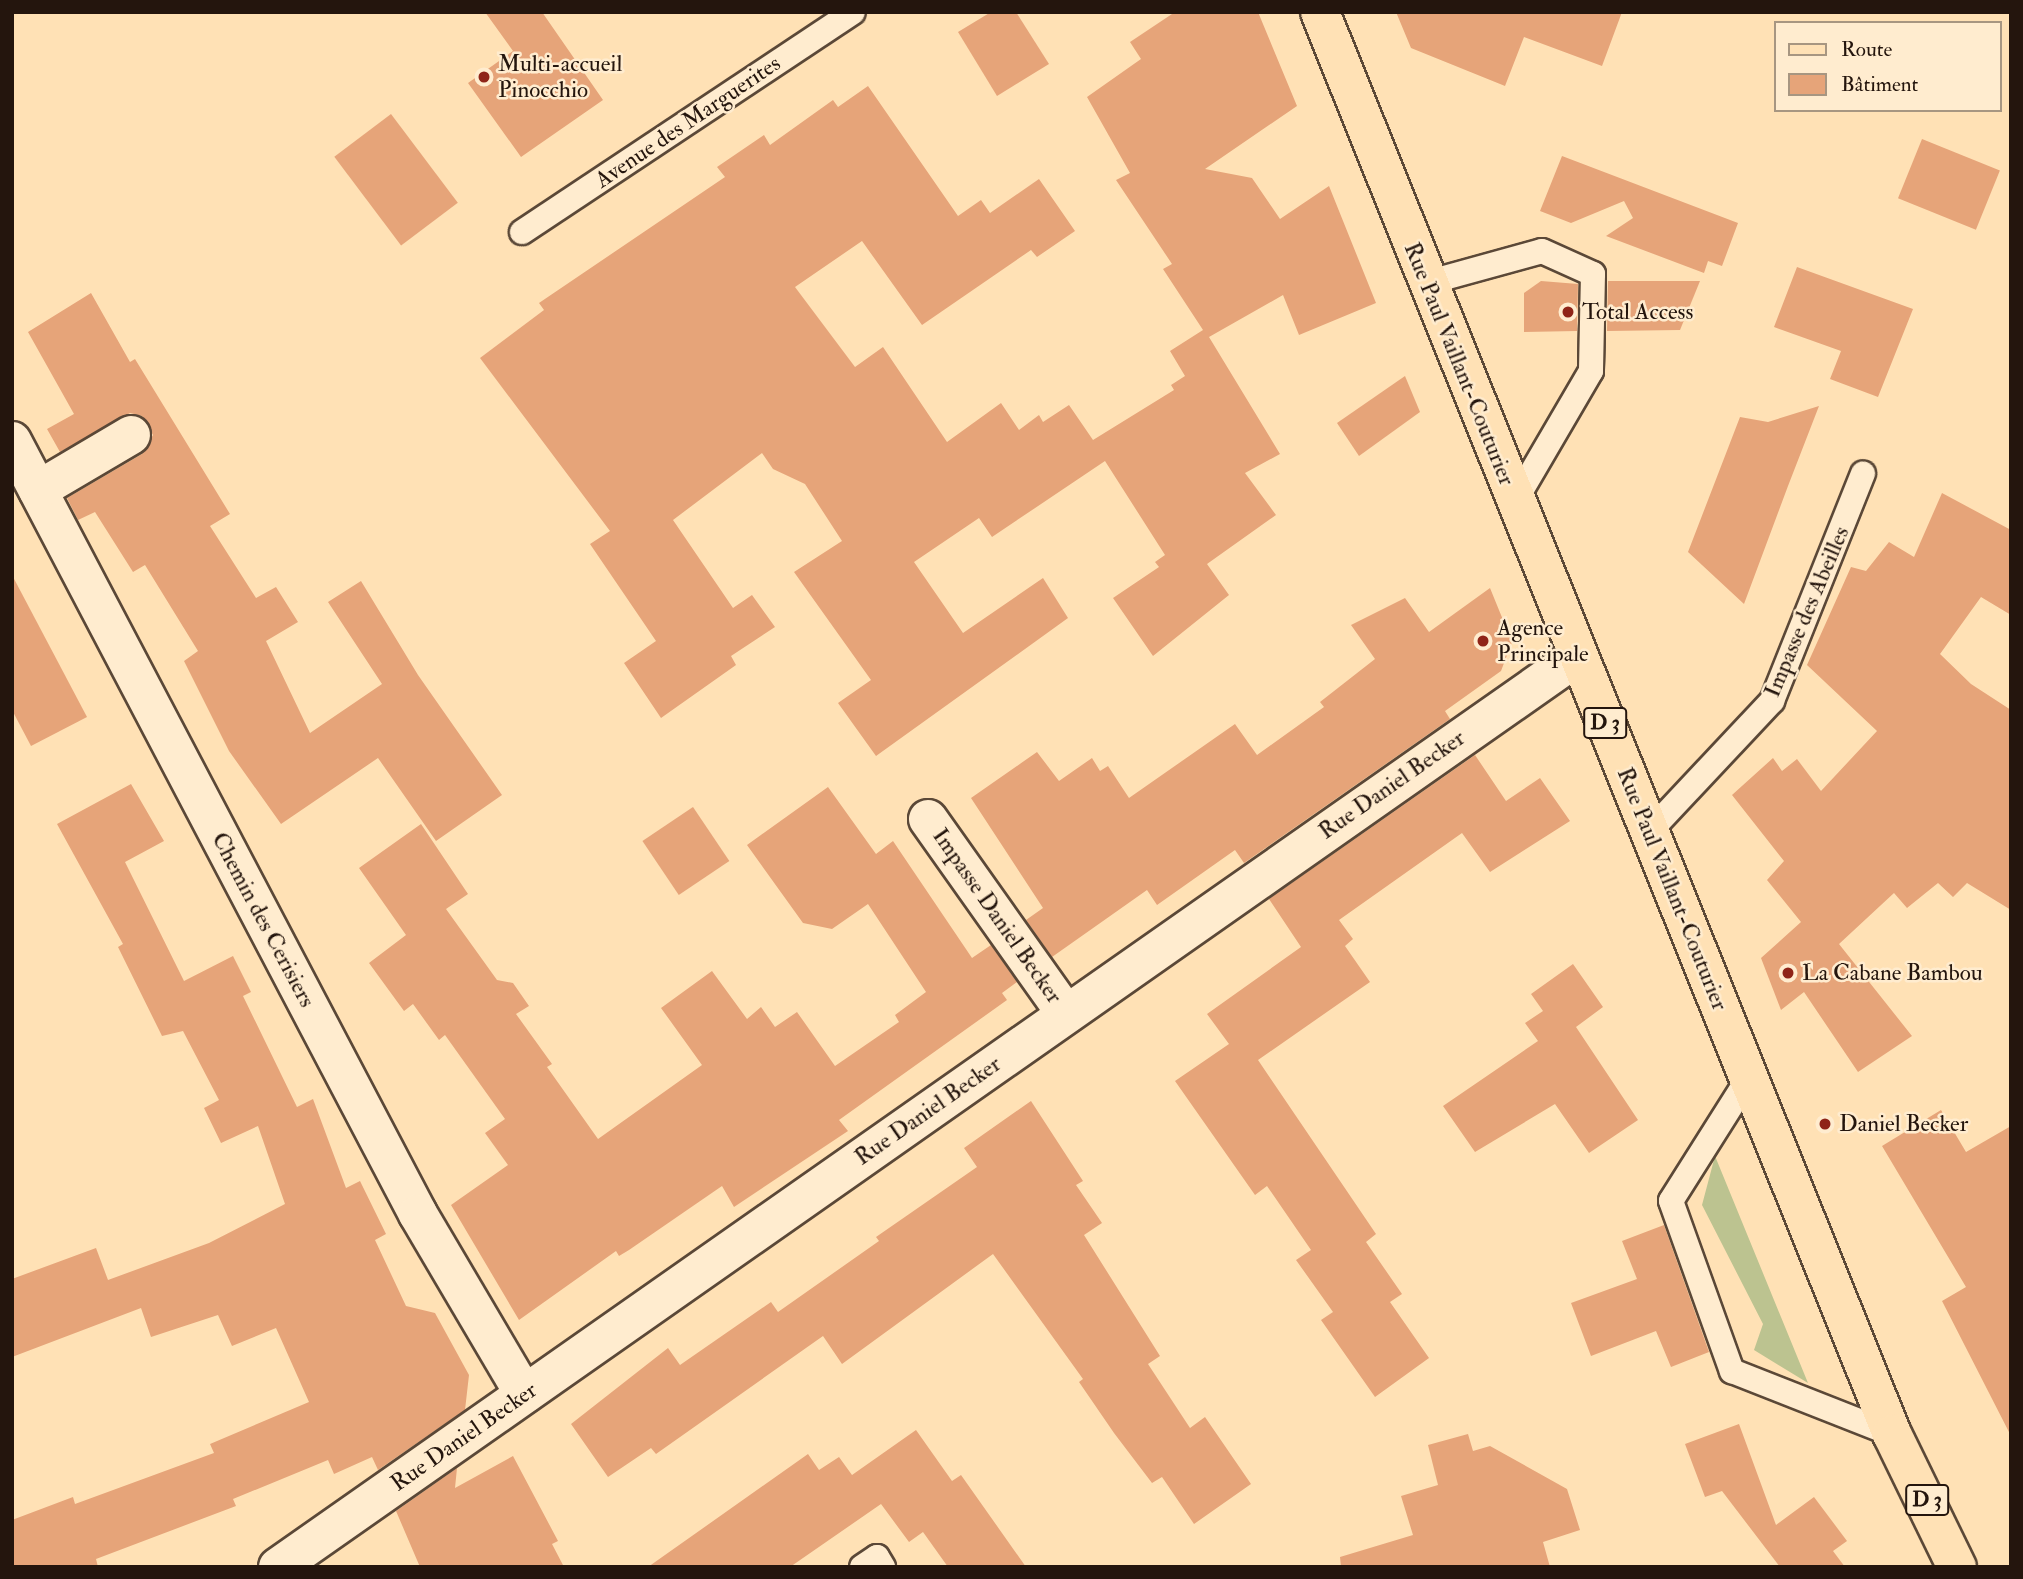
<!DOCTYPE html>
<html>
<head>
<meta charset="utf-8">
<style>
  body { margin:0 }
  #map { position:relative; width:2023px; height:1579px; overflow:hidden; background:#ffe1b5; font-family:"IM FELL Double Pica",serif }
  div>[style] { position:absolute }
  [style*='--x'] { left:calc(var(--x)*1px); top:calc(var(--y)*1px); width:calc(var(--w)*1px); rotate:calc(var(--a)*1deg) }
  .green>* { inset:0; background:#bcc390 }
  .building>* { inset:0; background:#e6a479; transform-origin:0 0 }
  .roads { filter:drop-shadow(2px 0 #5b4837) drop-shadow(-2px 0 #5b4837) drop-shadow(0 2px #5b4837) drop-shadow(0 -2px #5b4837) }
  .lane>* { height:24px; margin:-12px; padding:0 12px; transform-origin:12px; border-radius:12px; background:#ffeccf }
  .street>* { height:38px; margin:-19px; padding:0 19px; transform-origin:19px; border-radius:19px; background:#ffeccf }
  .primary>* { height:38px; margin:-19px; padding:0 19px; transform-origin:19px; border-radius:19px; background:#ffe1b5 }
  .dots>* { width:19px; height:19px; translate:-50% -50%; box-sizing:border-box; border:4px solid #ffeccf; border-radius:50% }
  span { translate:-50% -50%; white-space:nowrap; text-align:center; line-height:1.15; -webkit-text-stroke:5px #ffeccf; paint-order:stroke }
  .shield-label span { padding:2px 5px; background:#ffeccf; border:2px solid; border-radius:5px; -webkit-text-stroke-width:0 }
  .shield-label { font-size:21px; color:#24150d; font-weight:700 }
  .poi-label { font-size:23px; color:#24150d }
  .left { translate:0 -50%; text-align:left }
  .street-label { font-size:23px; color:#24150d }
  .frame { position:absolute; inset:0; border:14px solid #24150d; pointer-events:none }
  .legend { position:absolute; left:1774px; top:21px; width:228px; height:91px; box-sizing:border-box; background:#ffeccf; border:2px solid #a79681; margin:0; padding:9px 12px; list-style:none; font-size:21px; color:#24150d }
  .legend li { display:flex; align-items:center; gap:14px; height:35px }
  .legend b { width:35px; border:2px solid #a79681 }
</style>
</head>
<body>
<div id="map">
  <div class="green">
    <i style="clip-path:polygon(1715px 1156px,1808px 1383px,1754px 1350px,1763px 1324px,1702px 1205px)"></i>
  </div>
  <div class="building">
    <i style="clip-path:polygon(485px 12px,542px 12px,603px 100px,521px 157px,468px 83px,513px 51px)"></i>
    <i style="clip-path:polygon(991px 12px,1016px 12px,1049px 64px,997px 96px,958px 32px)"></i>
    <i style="clip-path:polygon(1175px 12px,1258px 12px,1297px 106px,1205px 169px,1252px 178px,1280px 219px,1329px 186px,1376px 303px,1299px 335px,1283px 295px,1209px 337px,1280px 454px,1245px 473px,1276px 515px,1207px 564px,1229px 595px,1153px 656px,1113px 598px,1159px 567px,1155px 562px,1165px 555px,1105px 461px,992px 537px,979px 518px,914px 562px,963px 633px,1043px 578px,1068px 618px,876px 756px,838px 703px,871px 680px,794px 572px,842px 541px,805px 484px,773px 469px,762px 453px,673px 520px,733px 608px,752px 595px,775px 627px,731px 656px,736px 665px,661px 718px,624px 663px,656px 641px,590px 544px,610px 531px,480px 358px,544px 310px,539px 303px,725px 177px,717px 167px,764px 135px,770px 145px,833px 100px,838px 107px,868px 86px,958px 216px,981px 200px,990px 213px,1039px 179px,1075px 231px,1037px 257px,1031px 250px,922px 325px,862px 241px,795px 287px,855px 367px,883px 347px,947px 442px,1001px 403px,1019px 430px,1039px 415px,1043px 422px,1069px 405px,1093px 440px,1174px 390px,1171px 385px,1185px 376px,1170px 351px,1203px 330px,1163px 269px,1172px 264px,1116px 180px,1130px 173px,1087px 97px,1141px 59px,1130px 42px)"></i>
    <i style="clip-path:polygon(1396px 12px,1622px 12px,1602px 66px,1524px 37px,1505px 86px,1411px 48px)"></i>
    <i style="left:391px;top:114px;width:111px;height:71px;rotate:53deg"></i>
    <i style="left:1922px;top:139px;width:84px;height:64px;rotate:22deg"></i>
    <i style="clip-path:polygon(1562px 156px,1738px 223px,1722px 266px,1708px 261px,1704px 273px,1606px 236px,1633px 218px,1624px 201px,1571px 223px,1540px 211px)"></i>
    <i style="clip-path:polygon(1797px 267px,1913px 309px,1878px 397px,1830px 379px,1841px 351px,1774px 327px)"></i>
    <i style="clip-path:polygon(1541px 281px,1578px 284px,1577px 331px,1524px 332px,1524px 293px)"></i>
    <i style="clip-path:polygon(1608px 281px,1700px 281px,1680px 330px,1607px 331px)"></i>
    <i style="clip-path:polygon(91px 293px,130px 362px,135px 359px,230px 514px,210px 526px,256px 598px,276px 587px,298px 622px,266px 641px,310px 733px,382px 684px,328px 602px,361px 581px,418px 675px,502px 795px,436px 841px,378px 758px,281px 824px,229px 751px,184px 661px,198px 651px,145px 565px,133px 572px,95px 512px,78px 520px,67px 498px,142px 454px,153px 435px,142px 416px,130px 413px,60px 452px,47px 429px,74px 414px,28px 332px)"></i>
    <i style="clip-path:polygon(1405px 376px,1420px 412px,1359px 456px,1337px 423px)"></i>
    <i style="clip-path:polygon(1819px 406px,1788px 486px,1744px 604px,1688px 552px,1740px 417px,1768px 422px)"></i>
    <i style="clip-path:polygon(1942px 493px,2011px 530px,2011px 615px,1981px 597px,1940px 654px,1971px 684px,2011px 710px,2011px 910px,1967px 883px,1953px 897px,1938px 883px,1907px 908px,1894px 893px,1839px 944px,1912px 1036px,1858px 1072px,1804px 992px,1781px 1010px,1761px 958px,1801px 922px,1767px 880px,1784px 861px,1732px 795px,1773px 758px,1782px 771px,1797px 759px,1821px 791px,1877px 731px,1807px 665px,1851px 567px,1866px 571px,1889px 542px,1914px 557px)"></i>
    <i style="clip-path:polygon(12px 575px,87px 717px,31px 746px,12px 710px)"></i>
    <i style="clip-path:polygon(1490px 588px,1512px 642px,1501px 671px,1445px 711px,1450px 719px,1244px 863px,1235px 850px,1157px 905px,1147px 890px,1052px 957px,1026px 920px,1043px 908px,971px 798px,1037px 752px,1059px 781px,1092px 758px,1100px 771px,1108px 766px,1129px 798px,1235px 724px,1257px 755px,1324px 707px,1320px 702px,1375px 659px,1351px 625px,1405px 598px,1429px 632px)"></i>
    <i style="clip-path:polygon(1475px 755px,1506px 801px,1540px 778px,1570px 821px,1490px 872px,1462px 833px,1339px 920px,1353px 939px,1345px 946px,1370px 982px,1258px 1060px,1376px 1234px,1366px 1242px,1402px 1294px,1390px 1302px,1429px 1358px,1375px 1397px,1321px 1320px,1333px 1312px,1296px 1260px,1311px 1250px,1267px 1186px,1255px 1195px,1175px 1081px,1229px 1044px,1207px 1014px,1301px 947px,1269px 899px)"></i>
    <i style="clip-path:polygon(131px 784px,164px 841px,125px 862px,184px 981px,233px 956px,251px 992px,243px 996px,297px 1107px,313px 1099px,346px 1188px,360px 1181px,386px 1234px,375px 1240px,406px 1306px,435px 1313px,469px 1375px,465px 1410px,378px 1470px,372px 1457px,334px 1474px,328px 1460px,233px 1499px,236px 1506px,96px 1559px,98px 1567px,12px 1567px,12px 1520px,73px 1497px,75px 1504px,214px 1453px,210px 1444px,309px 1402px,276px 1328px,232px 1346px,218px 1315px,151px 1337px,141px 1308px,12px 1357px,12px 1279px,96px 1248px,108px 1280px,209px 1243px,285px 1204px,258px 1126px,221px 1143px,204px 1108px,219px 1100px,183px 1031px,162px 1036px,118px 947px,123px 944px,57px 824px)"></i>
    <i style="clip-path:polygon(828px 787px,876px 854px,893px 841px,972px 958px,991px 945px,1017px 982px,1002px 993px,1007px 1000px,839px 1120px,848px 1131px,734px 1207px,722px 1186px,629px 1250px,619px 1256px,616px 1251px,519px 1320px,451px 1205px,508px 1165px,485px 1133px,505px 1119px,445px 1035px,439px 1040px,413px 1004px,404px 1011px,369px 963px,406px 935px,359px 868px,421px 824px,468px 894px,446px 909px,497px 980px,513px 983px,529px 1006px,516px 1014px,552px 1064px,547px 1067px,598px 1139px,702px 1065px,661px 1008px,712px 971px,747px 1019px,761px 1007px,775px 1027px,797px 1012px,835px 1066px,899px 1022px,895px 1015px,926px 992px,868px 904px,832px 929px,803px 923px,747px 845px)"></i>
    <i style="left:693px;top:807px;width:65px;height:61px;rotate:56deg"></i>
    <i style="clip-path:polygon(1573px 964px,1603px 1007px,1576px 1027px,1638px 1120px,1589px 1153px,1555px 1104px,1475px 1152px,1443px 1106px,1538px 1041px,1525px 1023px,1543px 1011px,1531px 994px)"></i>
    <i style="clip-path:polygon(1031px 1101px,1083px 1181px,1076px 1185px,1102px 1223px,1084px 1235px,1160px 1356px,1148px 1364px,1190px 1428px,1205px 1417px,1251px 1484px,1194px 1524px,1162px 1477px,1152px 1483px,1114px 1433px,1079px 1382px,1083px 1379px,993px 1254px,842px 1364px,823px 1336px,656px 1454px,651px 1448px,608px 1477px,571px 1424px,668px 1348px,680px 1365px,771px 1302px,778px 1312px,879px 1241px,876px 1237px,977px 1167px,964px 1148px)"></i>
    <i style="clip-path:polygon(1941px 1110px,1966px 1152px,2011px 1126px,2011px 1436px,1942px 1301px,1966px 1287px,1882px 1146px)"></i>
    <i style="clip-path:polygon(1664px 1225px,1709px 1352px,1671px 1367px,1656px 1331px,1591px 1356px,1571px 1303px,1637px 1279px,1622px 1241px)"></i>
    <i style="clip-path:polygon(1739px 1424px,1776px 1525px,1814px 1497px,1847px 1541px,1833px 1551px,1845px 1567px,1780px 1567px,1722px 1491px,1705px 1497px,1685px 1444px)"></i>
    <i style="clip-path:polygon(916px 1430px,952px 1481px,961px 1475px,1026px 1567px,948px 1567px,923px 1532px,909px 1542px,881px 1504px,790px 1567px,648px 1567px,808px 1454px,819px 1470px,839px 1457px,852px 1475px)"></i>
    <i style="clip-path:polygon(1468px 1434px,1473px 1451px,1490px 1446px,1567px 1489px,1580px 1530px,1543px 1542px,1550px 1567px,1341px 1567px,1340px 1557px,1413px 1535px,1401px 1496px,1438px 1485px,1428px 1445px)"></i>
    <i style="clip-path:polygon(513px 1456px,558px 1541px,552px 1544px,564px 1567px,420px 1567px,396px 1511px,457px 1468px,455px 1488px)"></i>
  </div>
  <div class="roads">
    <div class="lane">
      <i style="--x:522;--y:232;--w:397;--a:-33.6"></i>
      <i style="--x:1426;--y:283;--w:120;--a:-15.4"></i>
      <i style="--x:1542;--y:251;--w:56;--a:24.3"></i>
      <i style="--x:1593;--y:274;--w:97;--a:91.2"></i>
      <i style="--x:1591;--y:371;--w:151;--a:120.3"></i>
      <i style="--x:1649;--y:832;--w:180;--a:-46.8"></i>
      <i style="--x:1772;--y:701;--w:245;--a:-68.2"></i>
      <i style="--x:1748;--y:1079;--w:144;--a:122.3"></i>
      <i style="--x:1671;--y:1201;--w:181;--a:70.3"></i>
      <i style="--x:1732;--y:1371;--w:172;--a:21.5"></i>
      <i style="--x:862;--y:1567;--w:18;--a:-34"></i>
      <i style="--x:877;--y:1557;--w:12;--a:59"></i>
    </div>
    <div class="street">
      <i style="--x:12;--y:441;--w:873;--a:62.29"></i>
      <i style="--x:418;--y:1214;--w:209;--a:59.5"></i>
      <i style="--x:38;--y:490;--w:108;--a:-30.6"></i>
      <i style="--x:928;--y:819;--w:239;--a:54.7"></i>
      <i style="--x:278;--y:1567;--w:1587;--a:-35.02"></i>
    </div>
    <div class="primary">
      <i style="--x:1320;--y:12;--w:1533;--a:68.09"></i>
      <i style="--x:1892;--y:1434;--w:148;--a:64"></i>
    </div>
  </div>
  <div class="dots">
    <i style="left:484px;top:77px;background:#8f2418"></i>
    <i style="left:1568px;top:312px;background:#8f2418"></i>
    <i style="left:1483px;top:641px;background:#8f2418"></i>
    <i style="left:1788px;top:973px;background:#8f2418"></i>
    <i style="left:1825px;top:1124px;background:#8f2418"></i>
  </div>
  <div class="shield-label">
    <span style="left:1605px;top:723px">D 3</span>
    <span style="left:1927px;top:1500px">D 3</span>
  </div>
  <div class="poi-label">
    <span class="left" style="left:498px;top:77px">Multi-accueil<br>Pinocchio</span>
    <span class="left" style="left:1582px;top:312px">Total Access</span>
    <span class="left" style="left:1497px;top:641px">Agence<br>Principale</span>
    <span class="left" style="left:1802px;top:973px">La Cabane Bambou</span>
    <span class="left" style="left:1839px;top:1124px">Daniel Becker</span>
  </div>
  <div class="street-label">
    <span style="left:688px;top:122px;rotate:-34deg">Avenue des Marguerites</span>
    <span style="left:1459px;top:364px;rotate:68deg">Rue Paul Vaillant-Couturier</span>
    <span style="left:1807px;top:612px;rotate:-67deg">Impasse des Abeilles</span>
    <span style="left:1392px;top:785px;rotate:-35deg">Rue Daniel Becker</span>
    <span style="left:1672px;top:889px;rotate:68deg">Rue Paul Vaillant-Couturier</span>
    <span style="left:997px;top:916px;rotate:55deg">Impasse Daniel Becker</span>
    <span style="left:263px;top:920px;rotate:62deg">Chemin des Cerisiers</span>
    <span style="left:928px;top:1111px;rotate:-35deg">Rue Daniel Becker</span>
    <span style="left:464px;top:1437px;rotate:-35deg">Rue Daniel Becker</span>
  </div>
  <div class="frame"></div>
  <ul class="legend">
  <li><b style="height:9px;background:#ffe1b5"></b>Route</li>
  <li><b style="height:19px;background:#e6a479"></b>Bâtiment</li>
  </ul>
</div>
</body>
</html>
